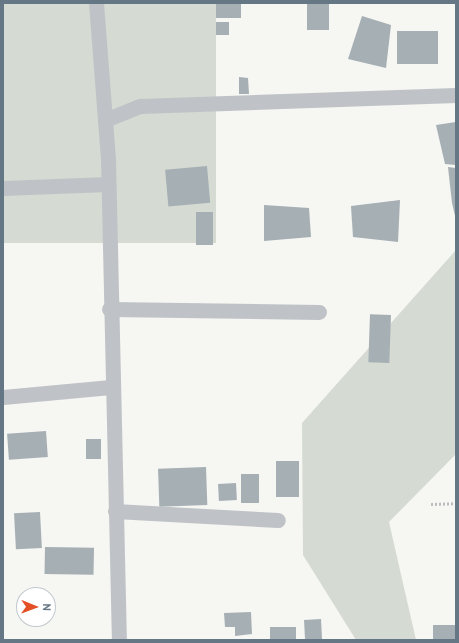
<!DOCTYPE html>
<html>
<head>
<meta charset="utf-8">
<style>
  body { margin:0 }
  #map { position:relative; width:459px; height:643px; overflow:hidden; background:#f6f6f2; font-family:"PT Sans",sans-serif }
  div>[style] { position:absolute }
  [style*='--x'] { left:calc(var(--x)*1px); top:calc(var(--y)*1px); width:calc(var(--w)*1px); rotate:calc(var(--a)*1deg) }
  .green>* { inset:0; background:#d5dbd2; transform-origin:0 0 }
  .building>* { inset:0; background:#a6afb4; transform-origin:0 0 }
  .path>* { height:2.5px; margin-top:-1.25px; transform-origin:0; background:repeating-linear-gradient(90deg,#bbbdc0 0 2px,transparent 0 4px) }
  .street>* { height:15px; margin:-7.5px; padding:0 7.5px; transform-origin:7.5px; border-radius:7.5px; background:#bfc3c7 }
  span { translate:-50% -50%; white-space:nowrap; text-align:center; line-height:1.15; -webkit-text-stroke:4px #fff; paint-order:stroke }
  .frame { position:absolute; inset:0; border:4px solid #657684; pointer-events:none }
  .north { position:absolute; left:16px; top:587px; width:40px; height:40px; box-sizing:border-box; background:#fff; border:1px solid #c1c8ce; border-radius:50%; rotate:91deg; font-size:11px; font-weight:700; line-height:16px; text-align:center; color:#657684 }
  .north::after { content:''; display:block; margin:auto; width:14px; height:18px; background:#e45025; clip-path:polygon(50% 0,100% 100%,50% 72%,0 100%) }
</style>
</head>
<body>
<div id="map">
  <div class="green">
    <i style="left:3px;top:3px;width:213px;height:240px"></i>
    <i style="clip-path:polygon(456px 250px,456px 454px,389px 522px,416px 640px,356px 640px,303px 555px,302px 423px)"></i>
  </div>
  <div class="building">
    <i style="left:216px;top:3px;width:25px;height:15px"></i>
    <i style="left:329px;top:3px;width:27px;height:22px;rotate:90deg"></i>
    <i style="clip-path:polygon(362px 16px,391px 25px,386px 68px,348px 59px)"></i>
    <i style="left:216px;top:22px;width:13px;height:13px"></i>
    <i style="left:397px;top:31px;width:41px;height:33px"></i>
    <i style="clip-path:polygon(239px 77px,248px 78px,249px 94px,239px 94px)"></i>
    <i style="clip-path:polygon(456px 122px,456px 165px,445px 164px,436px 125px)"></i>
    <i style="left:207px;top:166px;width:37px;height:42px;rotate:85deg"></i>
    <i style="clip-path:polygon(448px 167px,456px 168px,456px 220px,452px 203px)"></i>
    <i style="clip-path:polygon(400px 200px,398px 242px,353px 237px,351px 206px)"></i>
    <i style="clip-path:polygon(264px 205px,309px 208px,311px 237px,264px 241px)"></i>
    <i style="left:196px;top:212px;width:17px;height:33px"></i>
    <i style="left:391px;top:315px;width:48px;height:21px;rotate:92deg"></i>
    <i style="left:46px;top:431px;width:26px;height:39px;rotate:86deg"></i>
    <i style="left:86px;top:439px;width:15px;height:20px"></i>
    <i style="left:276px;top:461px;width:23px;height:36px"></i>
    <i style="left:206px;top:467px;width:38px;height:48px;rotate:88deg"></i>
    <i style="left:241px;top:474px;width:18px;height:29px"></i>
    <i style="left:236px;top:483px;width:17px;height:18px;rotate:87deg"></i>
    <i style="left:40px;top:512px;width:36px;height:26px;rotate:87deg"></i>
    <i style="left:45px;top:547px;width:49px;height:27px;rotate:1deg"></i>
    <i style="clip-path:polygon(251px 612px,252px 634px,235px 636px,235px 627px,225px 627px,224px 613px)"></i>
    <i style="left:321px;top:619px;width:21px;height:17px;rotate:87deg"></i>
    <i style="left:456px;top:625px;width:15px;height:23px;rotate:90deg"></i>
    <i style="left:270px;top:627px;width:26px;height:13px"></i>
  </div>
  <div class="path">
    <i style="--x:431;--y:504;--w:25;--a:-2"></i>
  </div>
  <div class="street">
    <i style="--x:96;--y:3;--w:156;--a:85.6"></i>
    <i style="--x:108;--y:159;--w:481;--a:88.7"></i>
    <i style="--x:105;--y:120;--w:38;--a:-22"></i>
    <i style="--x:140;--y:106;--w:316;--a:-2"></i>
    <i style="--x:3;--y:188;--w:105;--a:-2.2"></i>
    <i style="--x:109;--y:309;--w:210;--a:0.8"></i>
    <i style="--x:3;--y:397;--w:108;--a:-5.3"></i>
    <i style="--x:115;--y:511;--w:163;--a:3.2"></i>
  </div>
  <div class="frame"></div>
  <div class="north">N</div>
</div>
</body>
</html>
